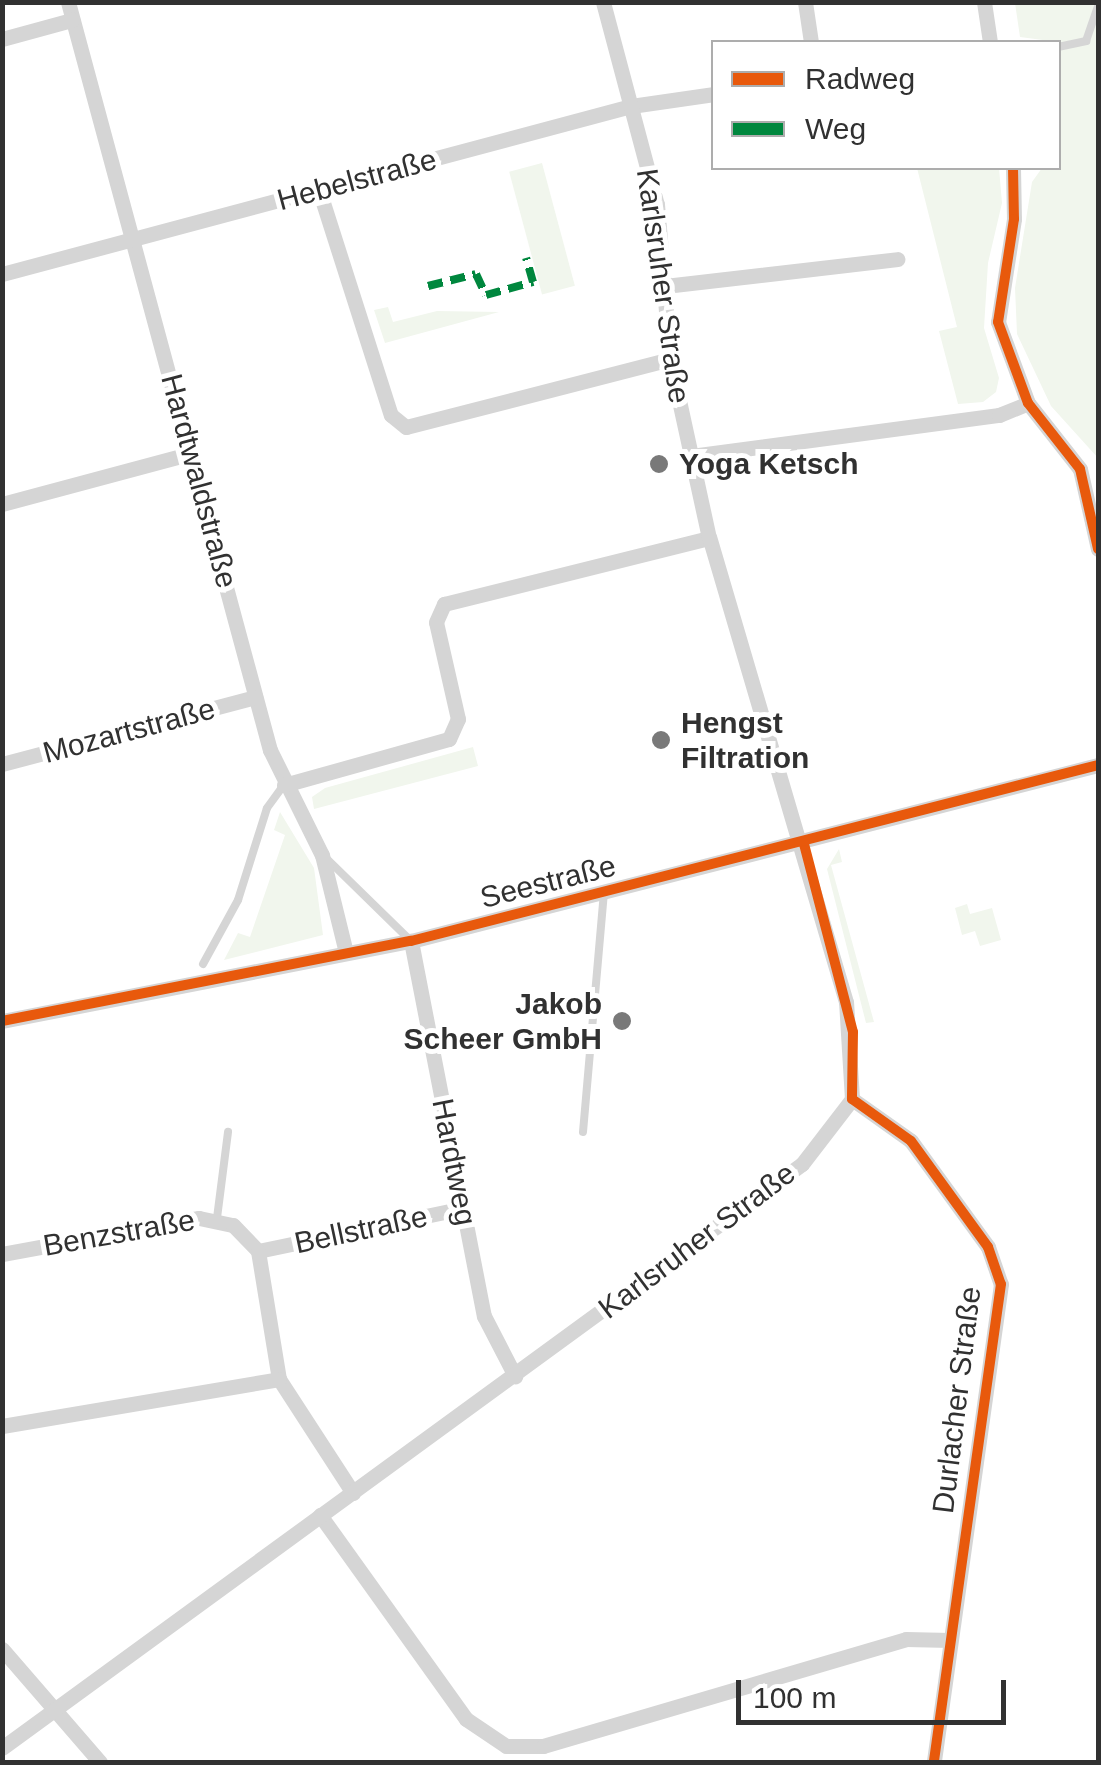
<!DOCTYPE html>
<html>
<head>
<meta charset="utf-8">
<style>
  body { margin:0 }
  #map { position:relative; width:1101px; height:1765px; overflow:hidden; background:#fff; font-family:Helvetica,sans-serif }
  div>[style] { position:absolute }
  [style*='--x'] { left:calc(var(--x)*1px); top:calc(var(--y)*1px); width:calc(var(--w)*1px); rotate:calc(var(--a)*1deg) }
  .green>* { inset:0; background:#f1f6ed; transform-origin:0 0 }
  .lane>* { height:8px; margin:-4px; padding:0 4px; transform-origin:4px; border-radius:4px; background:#d5d5d5 }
  .street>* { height:15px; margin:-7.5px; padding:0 7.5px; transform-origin:7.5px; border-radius:7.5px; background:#d5d5d5 }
  .quiet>* { height:8px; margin-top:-4px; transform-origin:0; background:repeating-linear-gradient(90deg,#00873e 0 15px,transparent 0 23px) }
  .cycleway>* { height:10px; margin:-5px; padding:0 5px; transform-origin:5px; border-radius:5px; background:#e8590c }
  .dots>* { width:28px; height:28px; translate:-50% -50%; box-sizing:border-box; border:5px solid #fff; border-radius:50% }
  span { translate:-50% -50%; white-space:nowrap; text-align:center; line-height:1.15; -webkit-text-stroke:10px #fff; paint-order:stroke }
  .street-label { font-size:30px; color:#313131 }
  .poi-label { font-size:30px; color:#313131; font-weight:700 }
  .left { translate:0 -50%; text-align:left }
  .right { translate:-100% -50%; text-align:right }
  .frame { position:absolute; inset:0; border:5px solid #313131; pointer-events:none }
  .legend { position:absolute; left:711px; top:40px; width:350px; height:130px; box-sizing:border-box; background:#fff; border:2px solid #adadad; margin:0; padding:12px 18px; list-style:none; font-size:30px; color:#313131 }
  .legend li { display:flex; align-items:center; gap:20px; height:50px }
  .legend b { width:50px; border:2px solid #adadad }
  .scale { position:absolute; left:736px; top:1680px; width:270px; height:45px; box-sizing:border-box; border:5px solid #313131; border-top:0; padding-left:12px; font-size:30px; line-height:35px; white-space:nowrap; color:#313131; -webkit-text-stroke:8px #fff; paint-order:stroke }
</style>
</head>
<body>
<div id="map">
  <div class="green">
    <i style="clip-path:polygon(1015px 3px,1098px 3px,1098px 458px,1051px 406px,1017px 334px,1015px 288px,1032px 182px,1042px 168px,1058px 168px,1058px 42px,1020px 37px)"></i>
    <i style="left:542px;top:163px;width:127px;height:34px;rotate:75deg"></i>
    <i style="clip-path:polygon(917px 168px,999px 168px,1002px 203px,988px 263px,984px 328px,999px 378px,996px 392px,983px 402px,958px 404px,939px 331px,957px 327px)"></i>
    <i style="clip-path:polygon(388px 307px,393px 322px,437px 311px,499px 312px,385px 343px,374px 310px)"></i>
    <i style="clip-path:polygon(473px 747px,478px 766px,314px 809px,312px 797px,325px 788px)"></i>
    <i style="clip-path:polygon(280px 812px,314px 868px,323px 935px,224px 960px,238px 933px,250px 937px,285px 835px,274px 830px)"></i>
    <i style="clip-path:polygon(839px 849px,842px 862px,831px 865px,874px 1022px,866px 1023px,827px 869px)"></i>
    <i style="clip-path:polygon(967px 904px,970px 914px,992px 908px,1001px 940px,980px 946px,975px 931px,962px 935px,955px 908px)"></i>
  </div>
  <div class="lane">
    <i style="--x:1058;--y:47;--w:29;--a:-12"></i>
    <i style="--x:1086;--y:41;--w:36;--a:-71"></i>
    <i style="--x:326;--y:858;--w:116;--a:44.3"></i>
    <i style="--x:203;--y:964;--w:73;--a:-61.3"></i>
    <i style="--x:238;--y:900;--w:96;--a:-72.5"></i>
    <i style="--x:267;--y:808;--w:29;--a:-54"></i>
    <i style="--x:583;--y:1132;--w:239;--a:-85"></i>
    <i style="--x:217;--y:1218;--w:87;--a:-82.7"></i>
  </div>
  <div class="street">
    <i style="--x:68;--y:2;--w:775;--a:74.89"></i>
    <i style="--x:270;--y:750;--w:117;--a:63.7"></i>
    <i style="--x:322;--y:855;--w:101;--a:76.2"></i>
    <i style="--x:805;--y:2;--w:40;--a:81.5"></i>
    <i style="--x:984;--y:2;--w:40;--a:81.5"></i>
    <i style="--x:2;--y:39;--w:73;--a:-15.2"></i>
    <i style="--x:1013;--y:168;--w:51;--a:88.9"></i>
    <i style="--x:1014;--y:219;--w:104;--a:98.8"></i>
    <i style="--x:998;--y:322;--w:86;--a:69.7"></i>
    <i style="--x:1028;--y:403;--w:84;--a:51.8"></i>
    <i style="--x:1080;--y:469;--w:82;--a:77.3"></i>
    <i style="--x:319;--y:190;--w:236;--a:72.3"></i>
    <i style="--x:391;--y:415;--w:19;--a:39"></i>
    <i style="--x:406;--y:427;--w:273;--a:-14.4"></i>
    <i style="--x:2;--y:274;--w:651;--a:-14.95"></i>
    <i style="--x:631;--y:106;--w:84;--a:-8.2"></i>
    <i style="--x:665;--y:286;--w:234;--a:-6.6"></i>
    <i style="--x:691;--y:456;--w:311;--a:-7.6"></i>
    <i style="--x:999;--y:415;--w:31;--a:-22"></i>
    <i style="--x:2;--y:504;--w:198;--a:-15"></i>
    <i style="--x:2;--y:764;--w:262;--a:-14.8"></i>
    <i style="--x:284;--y:785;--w:171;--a:-15.6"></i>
    <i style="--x:449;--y:739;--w:22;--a:-66"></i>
    <i style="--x:458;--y:719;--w:99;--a:-102.8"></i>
    <i style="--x:436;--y:622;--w:20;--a:-66"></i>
    <i style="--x:444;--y:604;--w:273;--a:-14"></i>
    <i style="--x:411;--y:941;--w:382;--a:79"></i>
    <i style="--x:484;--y:1316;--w:68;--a:62.7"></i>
    <i style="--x:2;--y:1021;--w:417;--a:-11.1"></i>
    <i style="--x:411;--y:941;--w:709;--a:-14.37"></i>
    <i style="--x:852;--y:1099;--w:72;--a:35.4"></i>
    <i style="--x:911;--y:1141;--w:131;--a:54"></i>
    <i style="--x:988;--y:1247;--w:39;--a:71"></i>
    <i style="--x:1001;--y:1284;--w:483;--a:98"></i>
    <i style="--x:258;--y:1251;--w:209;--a:-11.8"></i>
    <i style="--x:2;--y:1254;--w:200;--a:-10.4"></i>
    <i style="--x:199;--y:1218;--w:35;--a:12"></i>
    <i style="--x:233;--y:1225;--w:36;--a:46"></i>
    <i style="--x:258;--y:1251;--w:130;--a:80.7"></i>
    <i style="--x:279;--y:1379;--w:136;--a:57"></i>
    <i style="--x:2;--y:1426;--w:281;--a:-9.6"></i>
    <i style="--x:320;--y:1515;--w:251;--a:54.4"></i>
    <i style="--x:466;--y:1719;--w:48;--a:34"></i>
    <i style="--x:506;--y:1746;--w:37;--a:0"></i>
    <i style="--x:543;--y:1746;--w:378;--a:-16.4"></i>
    <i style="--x:906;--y:1639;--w:44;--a:1.3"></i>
    <i style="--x:2;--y:1649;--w:150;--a:49.1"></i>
    <i style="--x:2;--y:1748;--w:990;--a:-36.13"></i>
    <i style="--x:802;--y:1164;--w:82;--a:-52.4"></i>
    <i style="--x:852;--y:1099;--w:97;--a:-93.5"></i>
    <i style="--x:846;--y:1002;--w:484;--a:-106.4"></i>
    <i style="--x:709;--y:538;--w:183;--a:-102.3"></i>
    <i style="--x:670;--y:359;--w:155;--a:-94.8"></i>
    <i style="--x:657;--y:205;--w:210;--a:-104.9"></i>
  </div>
  <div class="quiet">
    <i style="--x:428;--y:286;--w:49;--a:-14"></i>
    <i style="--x:476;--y:274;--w:23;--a:65"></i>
    <i style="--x:486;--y:295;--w:49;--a:-15.5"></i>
    <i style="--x:533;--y:282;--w:25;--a:-106"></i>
  </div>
  <div class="cycleway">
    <i style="--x:1013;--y:168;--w:51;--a:88.9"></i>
    <i style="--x:1014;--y:219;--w:104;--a:98.8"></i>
    <i style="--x:998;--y:322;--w:86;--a:69.7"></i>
    <i style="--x:1028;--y:403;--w:84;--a:51.8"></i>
    <i style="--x:1080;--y:469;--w:82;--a:77.3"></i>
    <i style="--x:804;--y:844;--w:194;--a:75.4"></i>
    <i style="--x:853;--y:1032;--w:67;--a:90.9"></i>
    <i style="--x:852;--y:1099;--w:72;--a:35.4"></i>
    <i style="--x:911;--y:1141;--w:131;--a:54"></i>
    <i style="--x:988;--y:1247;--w:39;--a:71"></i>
    <i style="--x:1001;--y:1284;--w:483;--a:98"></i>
    <i style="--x:2;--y:1021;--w:417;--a:-11.1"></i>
    <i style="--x:411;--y:941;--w:709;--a:-14.37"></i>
  </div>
  <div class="dots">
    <i style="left:659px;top:464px;background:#797979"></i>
    <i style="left:661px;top:740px;background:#797979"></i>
    <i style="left:622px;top:1021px;background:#797979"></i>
  </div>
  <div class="street-label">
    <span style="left:357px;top:180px;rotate:-15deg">Hebelstraße</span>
    <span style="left:663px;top:286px;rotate:82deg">Karlsruher Straße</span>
    <span style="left:199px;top:481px;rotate:75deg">Hardtwaldstraße</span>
    <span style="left:129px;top:731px;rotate:-15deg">Mozartstraße</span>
    <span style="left:548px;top:882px;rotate:-14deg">Seestraße</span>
    <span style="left:454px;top:1162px;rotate:79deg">Hardtweg</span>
    <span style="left:361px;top:1230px;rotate:-12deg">Bellstraße</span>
    <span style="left:119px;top:1233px;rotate:-10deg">Benzstraße</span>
    <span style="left:697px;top:1241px;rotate:-37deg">Karlsruher Straße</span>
    <span style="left:957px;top:1400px;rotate:-83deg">Durlacher Straße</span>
  </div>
  <div class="poi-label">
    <span class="left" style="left:679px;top:464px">Yoga Ketsch</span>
    <span class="left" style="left:681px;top:740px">Hengst<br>Filtration</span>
    <span class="right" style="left:602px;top:1021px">Jakob<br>Scheer GmbH</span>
  </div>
  <div class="frame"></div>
  <ul class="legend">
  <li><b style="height:12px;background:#e8590c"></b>Radweg</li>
  <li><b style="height:12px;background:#00873e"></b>Weg</li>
  </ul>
  <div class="scale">100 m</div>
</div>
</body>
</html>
